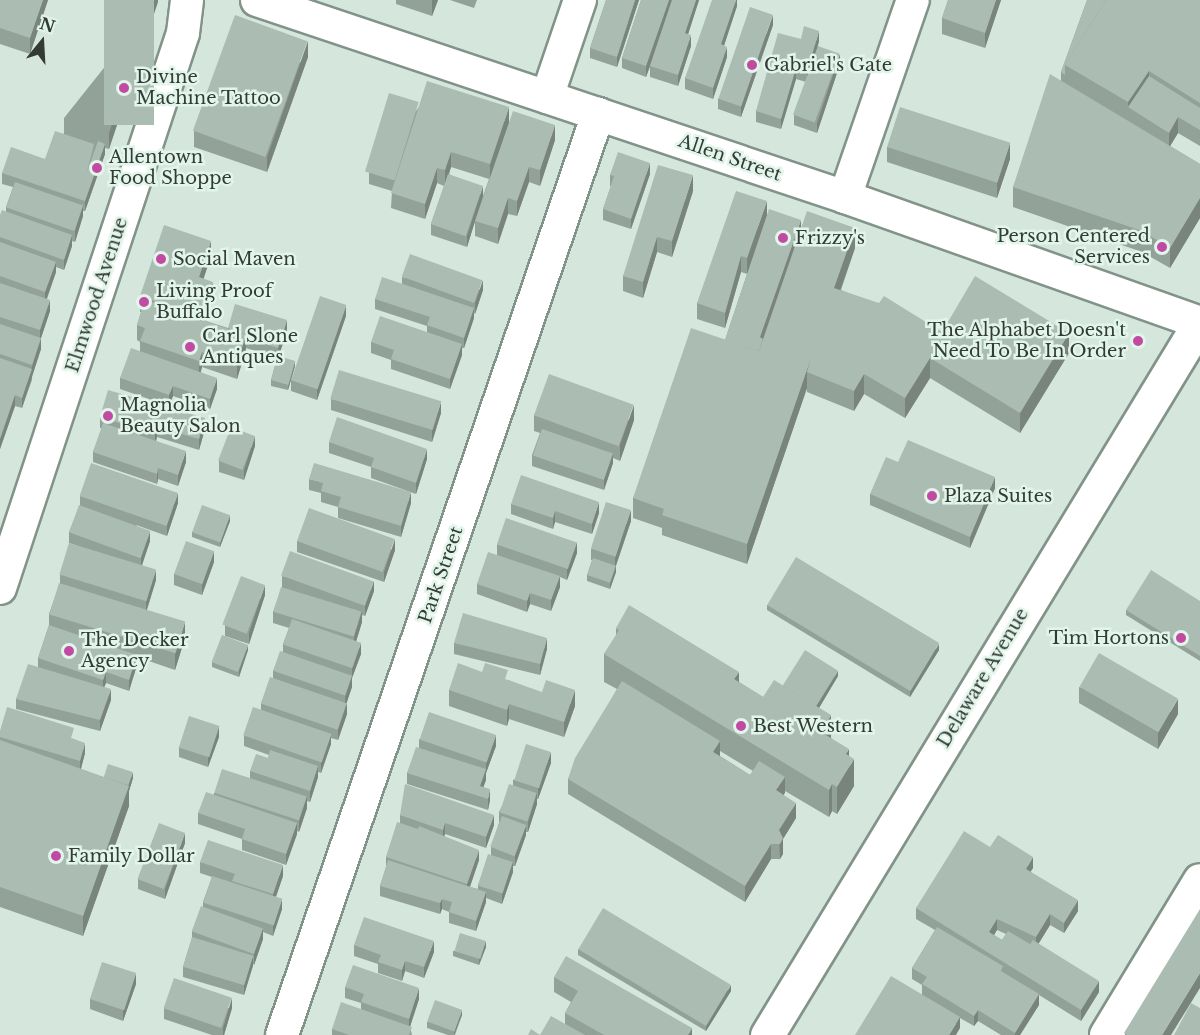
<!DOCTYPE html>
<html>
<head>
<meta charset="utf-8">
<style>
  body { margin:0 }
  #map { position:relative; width:1200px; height:1035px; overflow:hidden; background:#d5e7dc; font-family:"Libre Baskerville",serif }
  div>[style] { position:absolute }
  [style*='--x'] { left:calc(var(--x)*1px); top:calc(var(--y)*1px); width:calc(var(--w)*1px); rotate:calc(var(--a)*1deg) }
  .roads { filter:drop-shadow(2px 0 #829389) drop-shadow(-2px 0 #829389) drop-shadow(0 2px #829389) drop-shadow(0 -2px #829389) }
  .minor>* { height:32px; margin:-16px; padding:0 16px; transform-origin:16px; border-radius:16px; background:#fff }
  .major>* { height:33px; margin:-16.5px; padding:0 16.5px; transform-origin:16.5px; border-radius:16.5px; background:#fff }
  .wall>* { inset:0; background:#93a299 }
  .shaded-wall>* { inset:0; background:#78847d }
  .building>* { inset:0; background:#abbcb2; transform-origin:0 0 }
  .dots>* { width:16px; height:16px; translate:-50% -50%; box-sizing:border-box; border:3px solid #e2f5ea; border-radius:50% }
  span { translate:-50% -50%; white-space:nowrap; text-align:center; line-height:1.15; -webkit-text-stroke:5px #e2f5ea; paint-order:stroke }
  .poi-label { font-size:18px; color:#343b37 }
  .left { translate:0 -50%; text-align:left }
  .right { translate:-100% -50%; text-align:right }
  .street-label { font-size:18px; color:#343b37 }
  .north { position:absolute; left:12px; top:12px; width:60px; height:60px; -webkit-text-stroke:4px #e2f5ea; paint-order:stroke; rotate:18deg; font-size:16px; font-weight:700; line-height:24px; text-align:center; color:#343b37 }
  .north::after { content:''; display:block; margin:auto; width:21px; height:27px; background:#343b37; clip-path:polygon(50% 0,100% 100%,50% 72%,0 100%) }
</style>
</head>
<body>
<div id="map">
  <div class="roads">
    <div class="minor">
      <i style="--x:257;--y:0;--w:620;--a:18.52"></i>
      <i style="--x:845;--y:197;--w:377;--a:19.5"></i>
      <i style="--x:547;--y:97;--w:102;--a:-71.2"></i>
      <i style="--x:845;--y:197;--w:208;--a:-71"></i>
      <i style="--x:0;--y:588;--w:584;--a:-71.75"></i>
      <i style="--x:183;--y:33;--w:33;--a:-83"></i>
      <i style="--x:282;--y:1035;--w:974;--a:-71.06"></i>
      <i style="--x:1106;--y:1035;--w:181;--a:-58.8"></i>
    </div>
    <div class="major">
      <i style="--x:767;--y:1035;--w:834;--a:-58.73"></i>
    </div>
  </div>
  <div class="wall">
    <i style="clip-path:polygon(0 0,48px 0,30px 54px,0 44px)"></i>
    <i style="clip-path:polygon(158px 0,109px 149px,105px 148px,105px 154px,85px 211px,83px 211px,83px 216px,75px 242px,72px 241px,72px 246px,64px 270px,56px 267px,56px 272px,47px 299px,50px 311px,41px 338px,41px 349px,32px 375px,32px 380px,22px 408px,15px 406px,0 449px,0 215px,6px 212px,6px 207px,13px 187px,2px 184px,2px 173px,45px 159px,64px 133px,64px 118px)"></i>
    <i style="clip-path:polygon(396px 0,438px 0,432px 16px,396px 4px)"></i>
    <i style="clip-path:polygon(450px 0,477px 0,474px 8px)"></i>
    <i style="clip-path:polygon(606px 0,639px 0,617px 67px,590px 58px,590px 48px)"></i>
    <i style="clip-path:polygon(641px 0,699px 0,688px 34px,691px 46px,678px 86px,650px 77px,650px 67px,646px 77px,622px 68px,622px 58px)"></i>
    <i style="clip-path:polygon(737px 0,737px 6px,724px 45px,727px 57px,713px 99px,685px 89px,685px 78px)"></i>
    <i style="clip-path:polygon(948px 0,1001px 0,985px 48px,942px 34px,942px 18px)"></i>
    <i style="clip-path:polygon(1087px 0,1200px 0,1200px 146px,1178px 133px,1170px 146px,1200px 164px,1200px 218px,1170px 268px,1142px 252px,1013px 207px,1013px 187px,1061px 80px,1061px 72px)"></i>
    <i style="clip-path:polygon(773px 25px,741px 117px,718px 109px,718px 99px)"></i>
    <i style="clip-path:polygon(801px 39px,819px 41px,818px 46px,840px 64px,817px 133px,794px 125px,794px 115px,806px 82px,796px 79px,781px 129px,756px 122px,756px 111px)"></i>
    <i style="clip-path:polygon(308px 57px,267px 172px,194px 147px,194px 131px)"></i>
    <i style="clip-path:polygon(evenodd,419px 107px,509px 122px,555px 140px,540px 186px,529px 182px,517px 216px,508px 214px,498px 244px,475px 236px,475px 221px,467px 247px,431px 235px,431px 224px,444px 186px,437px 183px,425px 219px,391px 208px,392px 191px,369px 184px,369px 173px,419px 107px,451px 167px,489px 179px,483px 196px,449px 174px,451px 167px)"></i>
    <i style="clip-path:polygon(887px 147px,1010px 159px,997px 198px,887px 162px)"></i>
    <i style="clip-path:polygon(650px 174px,631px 229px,603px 220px,603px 209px,611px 186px,610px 186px,610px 175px)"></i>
    <i style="clip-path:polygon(693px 191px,672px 257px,657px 252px,643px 298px,623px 291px,623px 276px)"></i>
    <i style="clip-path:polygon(767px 216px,801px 229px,855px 248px,841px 290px,942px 332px,1069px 353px,1020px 433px,930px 378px,905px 418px,864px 394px,854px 411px,807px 392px,807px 388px,747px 564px,662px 535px,662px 528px,633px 518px,633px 498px,725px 340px,747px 274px,741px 272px,725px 328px,697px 319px,697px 303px)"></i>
    <i style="clip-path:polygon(211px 256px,203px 279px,213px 297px,206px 321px,228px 328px,287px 330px,279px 357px,295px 366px,288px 390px,271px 386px,271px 380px,277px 358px,246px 348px,237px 379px,202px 367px,201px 372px,217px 389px,210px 409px,173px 396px,169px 406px,120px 389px,120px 378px,140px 351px,140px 342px,137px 340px,137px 325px,141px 312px,140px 312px,140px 296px)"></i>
    <i style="clip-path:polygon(402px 277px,483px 290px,475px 314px,474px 313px,474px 318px,464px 348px,462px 348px,462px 355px,450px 389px,391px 369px,391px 360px,371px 353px,371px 342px,427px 332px,427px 326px,375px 309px,375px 299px,402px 284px)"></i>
    <i style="clip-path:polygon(346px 316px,317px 400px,291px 391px,291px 380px)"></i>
    <i style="clip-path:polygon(331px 399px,441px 413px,432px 442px,331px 410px)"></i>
    <i style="clip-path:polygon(534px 415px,634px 420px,620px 461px,613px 458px,613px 463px,604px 490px,532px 466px,532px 455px,540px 433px,534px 431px)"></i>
    <i style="clip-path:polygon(100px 417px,205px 429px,199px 450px,157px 437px,156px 441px,186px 462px,178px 486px,158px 479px,157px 484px,93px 462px,93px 452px,102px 428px,100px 428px)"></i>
    <i style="clip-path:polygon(329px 442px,427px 459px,416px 494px,371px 478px,371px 467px,329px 453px)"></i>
    <i style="clip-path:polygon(255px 446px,244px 480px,219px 472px,219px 461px)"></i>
    <i style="clip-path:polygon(898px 462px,995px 488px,970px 548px,870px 505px,870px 494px)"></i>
    <i style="clip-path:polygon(309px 479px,411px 503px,401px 537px,338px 518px,338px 507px,321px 502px,321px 493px,309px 490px)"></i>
    <i style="clip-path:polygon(80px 496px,178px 503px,167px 536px,136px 525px,150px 541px,142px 565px,156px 580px,147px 610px,185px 638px,175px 670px,137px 657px,137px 665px,129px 691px,106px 683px,104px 687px,111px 700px,100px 731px,16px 709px,16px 699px,38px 667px,38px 658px,49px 625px,49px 614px,60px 583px,60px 575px,78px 546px,69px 543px,69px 532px,80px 505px)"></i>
    <i style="clip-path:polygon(511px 504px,599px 513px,592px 534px,555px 522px,553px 529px,511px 514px)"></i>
    <i style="clip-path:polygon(230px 521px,220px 547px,192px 537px,192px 532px)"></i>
    <i style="clip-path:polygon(631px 521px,616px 566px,616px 572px,610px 589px,587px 581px,587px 575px,592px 560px,591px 560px,591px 549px)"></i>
    <i style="clip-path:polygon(297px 541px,395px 550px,384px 582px,297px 552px)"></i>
    <i style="clip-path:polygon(497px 544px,577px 553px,567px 580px,560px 577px,560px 587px,551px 611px,530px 604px,527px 612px,477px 594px,477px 584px,497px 555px)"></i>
    <i style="clip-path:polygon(214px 562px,202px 595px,174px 585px,174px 574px)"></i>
    <i style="clip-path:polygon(282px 576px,374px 591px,365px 616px,362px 615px,362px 622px,356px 642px,361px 654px,352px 678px,352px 687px,346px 703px,347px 714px,338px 740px,331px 738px,331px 744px,321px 773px,318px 772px,318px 777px,310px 802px,307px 801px,307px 808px,299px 832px,297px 831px,297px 834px,286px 865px,242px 850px,242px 839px,198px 824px,198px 813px,214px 794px,214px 793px,250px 778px,250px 771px,268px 758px,269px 755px,244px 746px,244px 736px,261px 710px,261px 703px,273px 678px,273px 671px,283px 651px,283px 644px,289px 628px,273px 623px,273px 612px,282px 587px)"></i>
    <i style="clip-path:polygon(265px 595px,249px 644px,225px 636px,225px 625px)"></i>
    <i style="clip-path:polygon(1200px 601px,1200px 661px,1126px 615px,1126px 610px)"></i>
    <i style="clip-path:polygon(767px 605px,939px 650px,910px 697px,767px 610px)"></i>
    <i style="clip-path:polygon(evenodd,616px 628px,739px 682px,763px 697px,784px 686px,838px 676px,819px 708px,831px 738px,849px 755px,854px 786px,837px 814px,832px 811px,829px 817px,785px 791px,783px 795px,796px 818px,783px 839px,783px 854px,780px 859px,771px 859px,745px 902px,568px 794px,568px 779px,617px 689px,604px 682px,604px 654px,616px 636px,616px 628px,720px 751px,753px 771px,750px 775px,720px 756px,720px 751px)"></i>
    <i style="clip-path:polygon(454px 643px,547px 649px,540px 675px,454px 654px)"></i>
    <i style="clip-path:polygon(248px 650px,239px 677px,212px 667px,212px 662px)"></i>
    <i style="clip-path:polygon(508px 680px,575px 706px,564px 737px,509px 719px,507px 726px,449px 706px,449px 690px)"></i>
    <i style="clip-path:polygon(1079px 687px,1178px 714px,1158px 749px,1079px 703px)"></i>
    <i style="clip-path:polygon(0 731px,74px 739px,85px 753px,81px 769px,103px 777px,133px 778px,129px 791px,129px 806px,83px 936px,0 907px)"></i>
    <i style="clip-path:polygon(219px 737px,208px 767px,179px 757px,179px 747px)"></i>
    <i style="clip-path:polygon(419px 739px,496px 746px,486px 773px,486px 780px,483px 787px,490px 800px,488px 810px,407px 784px,407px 773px,419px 748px)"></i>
    <i style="clip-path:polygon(551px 763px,538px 799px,537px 799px,537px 804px,528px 832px,526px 832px,526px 835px,515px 866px,513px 866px,513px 872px,502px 904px,486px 898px,486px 902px,476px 931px,449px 923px,449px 912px,442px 909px,440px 914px,380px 896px,380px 886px,386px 867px,386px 857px,400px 823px,400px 815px,494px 825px,486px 848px,445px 834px,444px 836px,479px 860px,470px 887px,478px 889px,478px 885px,491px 855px,491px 847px,499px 823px,499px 812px,513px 785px,513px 780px)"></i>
    <i style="clip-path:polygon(185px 843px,165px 899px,138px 889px,138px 879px)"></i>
    <i style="clip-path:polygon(evenodd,990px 847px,1033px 868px,1030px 872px,1078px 911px,1064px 933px,1050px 925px,1038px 944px,1099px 992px,1081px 1021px,1039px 995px,1039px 1005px,1020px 1035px,1001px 1035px,978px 1021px,974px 1026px,960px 1018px,960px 1028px,922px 995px,922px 985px,912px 979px,912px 968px,935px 930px,916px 919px,916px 908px,990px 847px,997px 930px,1006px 934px,1002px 940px,994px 935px,997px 930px)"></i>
    <i style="clip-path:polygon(200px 862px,283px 876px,276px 897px,282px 909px,273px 936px,263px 932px,263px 939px,254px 965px,253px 964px,244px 995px,183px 977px,183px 967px,192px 938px,192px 931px,203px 907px,203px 902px,212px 877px,200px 873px)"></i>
    <i style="clip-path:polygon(354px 945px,434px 952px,424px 978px,405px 971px,402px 981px,378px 973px,378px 964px,354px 956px)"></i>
    <i style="clip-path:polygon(486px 947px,479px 965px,453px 956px,453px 951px)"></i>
    <i style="clip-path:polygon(578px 949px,731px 991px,706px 1031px,578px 955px)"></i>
    <i style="clip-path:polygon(554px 977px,692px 1035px,528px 1035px,540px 1035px,565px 1024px,565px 1013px,571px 1002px,554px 992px)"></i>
    <i style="clip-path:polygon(136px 984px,123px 1021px,90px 1009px,90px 999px)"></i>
    <i style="clip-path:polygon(345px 987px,419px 999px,410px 1026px,412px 1035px,332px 1035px,332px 1029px,361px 1009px,361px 1003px,345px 998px)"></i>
    <i style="clip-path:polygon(164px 1008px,232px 1008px,224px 1035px,212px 1035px,164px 1019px)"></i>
    <i style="clip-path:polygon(462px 1015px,455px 1035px,448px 1035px,427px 1028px,427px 1022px)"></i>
  </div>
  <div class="shaded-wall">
    <i style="clip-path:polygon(43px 0,48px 0,30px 54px,30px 38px)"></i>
    <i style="clip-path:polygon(154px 0,158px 0,158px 2px,109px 149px,109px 133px)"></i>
    <i style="clip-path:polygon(432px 0,438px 0,432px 16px)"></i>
    <i style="clip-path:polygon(635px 0,639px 0,617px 67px,617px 57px)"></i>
    <i style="clip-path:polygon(669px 0,672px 0,646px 77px,646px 66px)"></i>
    <i style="clip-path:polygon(696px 0,699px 0,685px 44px,685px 33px)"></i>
    <i style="clip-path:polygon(736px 0,737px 0,737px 6px,721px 55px,721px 44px)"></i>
    <i style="clip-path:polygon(996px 0,1001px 0,985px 48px,985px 33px)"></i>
    <i style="clip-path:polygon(773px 15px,773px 25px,741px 117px,741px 107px)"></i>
    <i style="clip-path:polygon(819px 31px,819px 41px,807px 82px,807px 72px)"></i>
    <i style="clip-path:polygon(691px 35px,691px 46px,678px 86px,678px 75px)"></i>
    <i style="clip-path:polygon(308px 41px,308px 57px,267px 172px,267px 157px)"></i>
    <i style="clip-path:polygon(727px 47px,727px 57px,713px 99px,713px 88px)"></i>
    <i style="clip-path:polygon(840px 54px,840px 64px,817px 133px,817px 123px)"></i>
    <i style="clip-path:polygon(796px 68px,796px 79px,781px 129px,781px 119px)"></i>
    <i style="clip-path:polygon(1149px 71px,1149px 91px,1128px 107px,1128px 102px)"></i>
    <i style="clip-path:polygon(509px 107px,509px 123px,490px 180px,490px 164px)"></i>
    <i style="clip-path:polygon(1178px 117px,1178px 133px,1169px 148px,1169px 133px)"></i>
    <i style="clip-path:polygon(555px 125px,555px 140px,540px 186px,540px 170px)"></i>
    <i style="clip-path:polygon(1010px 143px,1010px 159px,997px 198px,997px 182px)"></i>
    <i style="clip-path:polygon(105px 144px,105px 154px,85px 211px,85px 201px)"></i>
    <i style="clip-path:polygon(451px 152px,451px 167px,445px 186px,445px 170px)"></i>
    <i style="clip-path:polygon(650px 163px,650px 174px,631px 229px,631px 219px)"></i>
    <i style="clip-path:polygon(529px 167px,529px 182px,517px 216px,517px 201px)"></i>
    <i style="clip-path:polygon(437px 168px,437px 183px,425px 219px,425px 204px)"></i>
    <i style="clip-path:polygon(693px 175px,693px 191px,672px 257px,672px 241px)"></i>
    <i style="clip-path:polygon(483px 186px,483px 196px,467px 247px,467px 236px)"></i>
    <i style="clip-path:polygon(508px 198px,508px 214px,498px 244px,498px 228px)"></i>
    <i style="clip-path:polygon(1200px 198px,1200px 218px,1170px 268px,1170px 248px)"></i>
    <i style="clip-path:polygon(767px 201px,767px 217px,747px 274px,747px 258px)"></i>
    <i style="clip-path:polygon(83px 205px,83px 216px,75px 242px,75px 231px)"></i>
    <i style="clip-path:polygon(801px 220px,801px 235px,759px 371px,760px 337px)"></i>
    <i style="clip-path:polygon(855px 228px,855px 248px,834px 308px,834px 288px)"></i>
    <i style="clip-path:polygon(72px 235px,72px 246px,64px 270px,64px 260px)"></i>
    <i style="clip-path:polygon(657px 237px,657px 252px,643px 298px,643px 282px)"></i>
    <i style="clip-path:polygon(211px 241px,211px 256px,199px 293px,199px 277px)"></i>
    <i style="clip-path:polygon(741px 256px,741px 272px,725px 328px,725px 313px)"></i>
    <i style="clip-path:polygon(56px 262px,56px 272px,45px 303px,45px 292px)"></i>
    <i style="clip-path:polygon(483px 280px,483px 290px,475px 314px,475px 303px)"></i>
    <i style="clip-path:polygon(213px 282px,213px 297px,202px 332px,202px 317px)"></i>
    <i style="clip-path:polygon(50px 300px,50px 311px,40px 341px,40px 330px)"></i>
    <i style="clip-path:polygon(346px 305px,346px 316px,317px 400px,317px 389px)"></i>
    <i style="clip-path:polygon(474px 308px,474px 318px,464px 348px,464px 338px)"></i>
    <i style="clip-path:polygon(287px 320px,287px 330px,278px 358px,278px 348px)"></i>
    <i style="clip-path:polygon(1069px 333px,1069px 353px,1020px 433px,1020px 413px)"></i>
    <i style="clip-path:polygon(246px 335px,246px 350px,237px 379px,237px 363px)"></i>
    <i style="clip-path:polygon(41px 338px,41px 349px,22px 408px,22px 398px)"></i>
    <i style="clip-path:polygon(462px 344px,462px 355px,450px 389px,450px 379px)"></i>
    <i style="clip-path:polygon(202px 352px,202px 367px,199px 376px,199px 361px)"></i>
    <i style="clip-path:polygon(811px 358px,807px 372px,807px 388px,747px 564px,747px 544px)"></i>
    <i style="clip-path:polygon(930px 358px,930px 378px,905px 418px,905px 398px)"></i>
    <i style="clip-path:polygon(295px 361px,295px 366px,288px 390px,288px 385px)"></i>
    <i style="clip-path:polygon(864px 374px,864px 394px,854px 411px,854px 391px)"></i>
    <i style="clip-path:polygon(217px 378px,217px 389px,210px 409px,210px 399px)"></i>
    <i style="clip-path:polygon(173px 386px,173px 396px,169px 406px,169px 395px)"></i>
    <i style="clip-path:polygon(15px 395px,15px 406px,0 449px,0 439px)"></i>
    <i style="clip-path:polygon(441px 402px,441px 413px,432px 442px,432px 431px)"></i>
    <i style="clip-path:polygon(634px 405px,634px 420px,620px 461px,620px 445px)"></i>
    <i style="clip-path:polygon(205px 418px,205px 429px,199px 450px,199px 439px)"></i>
    <i style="clip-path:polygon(157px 427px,157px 437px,155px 444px,155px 434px)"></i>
    <i style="clip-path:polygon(255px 436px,255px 446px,244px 480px,244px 470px)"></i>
    <i style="clip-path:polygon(427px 449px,427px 459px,416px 494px,416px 483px)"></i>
    <i style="clip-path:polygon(186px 451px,186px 462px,178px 486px,178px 475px)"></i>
    <i style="clip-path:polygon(613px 453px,613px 463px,604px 490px,604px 479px)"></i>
    <i style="clip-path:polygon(158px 468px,158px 479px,157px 484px,157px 474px)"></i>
    <i style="clip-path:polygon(995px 477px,995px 488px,970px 548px,970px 537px)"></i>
    <i style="clip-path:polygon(411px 492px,411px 503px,401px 537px,401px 526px)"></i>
    <i style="clip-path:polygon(178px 493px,178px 503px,167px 536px,167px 525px)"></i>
    <i style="clip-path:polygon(599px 502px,599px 513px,592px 534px,592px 524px)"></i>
    <i style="clip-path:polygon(631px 510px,631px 521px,615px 568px,615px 557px)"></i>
    <i style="clip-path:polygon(555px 511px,555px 522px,553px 529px,553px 518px)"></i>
    <i style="clip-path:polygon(230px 515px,230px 521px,220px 547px,220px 542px)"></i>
    <i style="clip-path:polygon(150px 531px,150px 541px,141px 568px,141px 558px)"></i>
    <i style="clip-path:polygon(395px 539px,395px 550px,384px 582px,384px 572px)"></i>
    <i style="clip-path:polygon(577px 542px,577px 553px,567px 580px,567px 569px)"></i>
    <i style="clip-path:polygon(214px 551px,214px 562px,202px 595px,202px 584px)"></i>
    <i style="clip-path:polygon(616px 566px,616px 572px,610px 589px,610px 584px)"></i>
    <i style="clip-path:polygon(156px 570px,156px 580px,146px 612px,146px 601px)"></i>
    <i style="clip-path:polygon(560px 576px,560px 587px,551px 611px,551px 600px)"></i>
    <i style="clip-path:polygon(374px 581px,374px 591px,365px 616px,365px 606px)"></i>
    <i style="clip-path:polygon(265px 585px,265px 595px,249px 644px,249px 633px)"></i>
    <i style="clip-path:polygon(530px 593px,530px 604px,527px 612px,527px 601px)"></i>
    <i style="clip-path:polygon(362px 611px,362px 622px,354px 648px,354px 637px)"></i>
    <i style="clip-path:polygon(185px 622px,185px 638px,175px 670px,175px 654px)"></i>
    <i style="clip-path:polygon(547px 638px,547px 649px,540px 675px,540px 664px)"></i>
    <i style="clip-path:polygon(361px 643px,361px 654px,352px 678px,352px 668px)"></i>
    <i style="clip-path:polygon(939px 644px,939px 650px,910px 697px,910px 692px)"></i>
    <i style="clip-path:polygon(248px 645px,248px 650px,239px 677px,239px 671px)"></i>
    <i style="clip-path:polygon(137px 655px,137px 665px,129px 691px,129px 680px)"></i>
    <i style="clip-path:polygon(838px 671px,838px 676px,807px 728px,807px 722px)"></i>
    <i style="clip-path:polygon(106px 672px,106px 683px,103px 690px,103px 680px)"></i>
    <i style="clip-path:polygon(739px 672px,739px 699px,734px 679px)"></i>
    <i style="clip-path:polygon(352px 676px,352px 687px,345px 708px,345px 697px)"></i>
    <i style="clip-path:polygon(111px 689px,111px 700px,100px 731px,100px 720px)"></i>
    <i style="clip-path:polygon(575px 690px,575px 706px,564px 737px,564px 722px)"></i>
    <i style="clip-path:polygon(1178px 699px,1178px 714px,1158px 749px,1158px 733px)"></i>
    <i style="clip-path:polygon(347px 703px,347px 714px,338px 740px,338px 730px)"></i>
    <i style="clip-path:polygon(509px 704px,509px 719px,507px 726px,507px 710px)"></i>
    <i style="clip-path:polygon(831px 715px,831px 742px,821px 732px)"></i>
    <i style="clip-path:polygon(219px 726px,219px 737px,208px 767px,208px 757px)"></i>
    <i style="clip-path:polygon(331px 734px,331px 744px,321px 773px,321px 762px)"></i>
    <i style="clip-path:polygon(496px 735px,496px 746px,486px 773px,486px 762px)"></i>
    <i style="clip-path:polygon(720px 741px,720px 756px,713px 752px)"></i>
    <i style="clip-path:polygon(85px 743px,85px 753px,80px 772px,80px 761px)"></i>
    <i style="clip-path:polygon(849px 749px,849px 768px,854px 759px,854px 786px,837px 814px,837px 787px,846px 754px)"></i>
    <i style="clip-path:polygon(551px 752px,551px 763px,538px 799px,538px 789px)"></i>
    <i style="clip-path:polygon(318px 766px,318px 777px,310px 802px,310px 791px)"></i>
    <i style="clip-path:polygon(486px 769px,486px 780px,480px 797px,480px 786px)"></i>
    <i style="clip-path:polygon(133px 772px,133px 778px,129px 791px,129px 806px,83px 936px,83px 916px)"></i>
    <i style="clip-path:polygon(785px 777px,785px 793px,776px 806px,776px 790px)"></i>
    <i style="clip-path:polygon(832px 784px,832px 811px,829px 817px,829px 790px)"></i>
    <i style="clip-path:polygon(490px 789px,490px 800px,488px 810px,488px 799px)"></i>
    <i style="clip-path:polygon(537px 793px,537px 804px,528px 832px,528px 822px)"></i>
    <i style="clip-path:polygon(307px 797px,307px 808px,299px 832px,299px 821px)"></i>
    <i style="clip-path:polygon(796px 803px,796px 818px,783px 839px,783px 854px,780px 859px,779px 830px)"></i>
    <i style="clip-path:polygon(494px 815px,494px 825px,486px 848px,486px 837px)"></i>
    <i style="clip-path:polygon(297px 823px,297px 834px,286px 865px,286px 854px)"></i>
    <i style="clip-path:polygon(445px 823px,445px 834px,443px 840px,443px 830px)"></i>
    <i style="clip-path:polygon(526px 825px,526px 835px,515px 866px,515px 856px)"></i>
    <i style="clip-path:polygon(185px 833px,185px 843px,165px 899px,165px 889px)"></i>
    <i style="clip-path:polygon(771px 844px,771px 859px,745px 902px,745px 886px)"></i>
    <i style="clip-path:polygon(479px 850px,479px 860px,467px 895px,467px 884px)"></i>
    <i style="clip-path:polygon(1033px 857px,1033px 868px,1026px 879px,1026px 869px)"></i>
    <i style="clip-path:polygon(513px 862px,513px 872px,502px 904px,502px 893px)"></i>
    <i style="clip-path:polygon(283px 865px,283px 876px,273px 905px,273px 894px)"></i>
    <i style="clip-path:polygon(486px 892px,486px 902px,476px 931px,476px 921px)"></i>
    <i style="clip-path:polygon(282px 899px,282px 909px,273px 936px,273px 925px)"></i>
    <i style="clip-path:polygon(442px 899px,442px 909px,440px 914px,440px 903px)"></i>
    <i style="clip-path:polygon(1078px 900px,1078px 911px,1064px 933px,1064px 923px)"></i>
    <i style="clip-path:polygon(1050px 914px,1050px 925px,1036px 948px,1036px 937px)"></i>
    <i style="clip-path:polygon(997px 919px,997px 930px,989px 943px,989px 932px)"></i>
    <i style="clip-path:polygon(263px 928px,263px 939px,254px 965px,254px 954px)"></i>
    <i style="clip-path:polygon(434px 941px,434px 952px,424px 978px,424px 967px)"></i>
    <i style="clip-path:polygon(486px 941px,486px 947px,479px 965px,479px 960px)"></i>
    <i style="clip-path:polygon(253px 956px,253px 966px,244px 995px,244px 985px)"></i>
    <i style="clip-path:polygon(405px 961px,405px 971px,402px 981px,402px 970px)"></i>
    <i style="clip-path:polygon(136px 973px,136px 984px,123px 1021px,123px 1010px)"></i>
    <i style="clip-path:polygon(1200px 973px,1200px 988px,1171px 1035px,1162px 1035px)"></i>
    <i style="clip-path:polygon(1099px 981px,1099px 992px,1081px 1021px,1081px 1010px)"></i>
    <i style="clip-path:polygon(731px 985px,731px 991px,706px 1031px,706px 1026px)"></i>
    <i style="clip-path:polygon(419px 988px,419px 999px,409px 1030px,409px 1019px)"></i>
    <i style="clip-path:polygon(1039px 994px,1039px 1005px,1020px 1035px,1015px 1035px,1015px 1033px)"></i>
    <i style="clip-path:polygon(232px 998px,232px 1008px,224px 1035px,223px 1035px,223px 1028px)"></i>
    <i style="clip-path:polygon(462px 1010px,462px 1015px,454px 1035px,454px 1032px)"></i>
    <i style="clip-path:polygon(978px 1010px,978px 1021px,974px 1026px,974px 1016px)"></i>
    <i style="clip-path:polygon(960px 1017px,960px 1028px,956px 1035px,949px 1035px)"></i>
    <i style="clip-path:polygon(692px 1028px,692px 1035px,688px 1035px)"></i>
  </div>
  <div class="building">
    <i style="clip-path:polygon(0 0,43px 0,30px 38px,0 28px)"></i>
    <i style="left:104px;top:0;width:50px;height:125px"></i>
    <i style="clip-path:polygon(606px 0,635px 0,617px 57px,590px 48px)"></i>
    <i style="clip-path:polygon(641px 0,669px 0,646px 66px,622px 58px)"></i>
    <i style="clip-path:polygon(672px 0,696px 0,685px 33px,691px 35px,678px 75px,650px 66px)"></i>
    <i style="clip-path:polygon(712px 0,736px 0,721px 44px,727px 47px,713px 88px,685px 78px)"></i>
    <i style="clip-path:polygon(948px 0,996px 0,985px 33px,942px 18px)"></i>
    <i style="clip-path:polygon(1087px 0,1106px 0,1065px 65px,1065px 75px,1061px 72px)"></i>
    <i style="clip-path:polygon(1106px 0,1200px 0,1200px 103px,1149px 71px,1128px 102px,1065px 65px)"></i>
    <i style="left:750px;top:7px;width:24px;height:97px;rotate:19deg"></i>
    <i style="left:235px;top:15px;width:77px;height:123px;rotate:20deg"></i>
    <i style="clip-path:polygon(804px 26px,819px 31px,807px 72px,796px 68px,781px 119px,756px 111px,778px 33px,801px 39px)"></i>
    <i style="left:818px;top:46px;width:23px;height:73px;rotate:20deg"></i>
    <i style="clip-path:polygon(1050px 74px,1200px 164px,1200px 198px,1170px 248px,1142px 231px,1013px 187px)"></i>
    <i style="clip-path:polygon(1149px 76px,1200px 108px,1200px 130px,1178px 117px,1169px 133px,1128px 107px)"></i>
    <i style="clip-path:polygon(427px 81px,509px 107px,490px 164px,451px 152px,445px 170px,437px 168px,425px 204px,391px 193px)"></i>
    <i style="left:389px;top:93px;width:31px;height:82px;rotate:17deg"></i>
    <i style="left:900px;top:107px;width:116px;height:42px;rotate:18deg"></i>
    <i style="clip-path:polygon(513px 111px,555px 125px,540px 170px,529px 167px,517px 201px,508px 198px,498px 228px,475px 221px)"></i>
    <i style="clip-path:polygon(55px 131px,94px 144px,87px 172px,98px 141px,105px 144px,85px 201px,2px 173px,11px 147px,45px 159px)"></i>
    <i style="clip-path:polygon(618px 152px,650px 163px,631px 219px,603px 209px,614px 176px,610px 175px)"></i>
    <i style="clip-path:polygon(658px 165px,693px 175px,672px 241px,657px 237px,643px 282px,623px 276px)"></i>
    <i style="left:448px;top:174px;width:37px;height:53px;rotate:19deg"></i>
    <i style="left:15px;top:182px;width:72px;height:27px;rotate:19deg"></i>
    <i style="clip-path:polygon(736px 191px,767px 201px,747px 258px,741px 256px,725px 313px,697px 303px)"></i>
    <i style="clip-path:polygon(769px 209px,801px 220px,760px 337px,763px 339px,759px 351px,725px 340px)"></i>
    <i style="clip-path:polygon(2px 210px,72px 235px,64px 260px,0 237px,0 215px)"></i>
    <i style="clip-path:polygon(807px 211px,855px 228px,834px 288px,879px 303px,884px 296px,942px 332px,975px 276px,1069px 333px,1020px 413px,930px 358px,905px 398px,864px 374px,854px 391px,807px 372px,811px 358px,747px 544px,662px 515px,664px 509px,633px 498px,691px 328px,759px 351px)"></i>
    <i style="clip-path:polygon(164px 225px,211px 241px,199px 277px,213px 282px,202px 317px,140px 296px)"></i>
    <i style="clip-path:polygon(0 242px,56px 262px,45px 292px,0 276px)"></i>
    <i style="left:410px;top:254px;width:77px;height:24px;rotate:20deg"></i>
    <i style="clip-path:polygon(382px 277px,474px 308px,464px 338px,427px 325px,430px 317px,375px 299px)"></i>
    <i style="clip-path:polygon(0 283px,50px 300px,40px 330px,0 317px)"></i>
    <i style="left:320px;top:296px;width:28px;height:89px;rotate:19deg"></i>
    <i style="clip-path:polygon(145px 300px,246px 335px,237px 363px,202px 352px,199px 361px,140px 341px,145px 328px,137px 325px)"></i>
    <i style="clip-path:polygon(235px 304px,287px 320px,278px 348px,246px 338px,246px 335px,228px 328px)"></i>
    <i style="clip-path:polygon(380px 316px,462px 344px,450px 379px,391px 359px,394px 350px,371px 342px)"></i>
    <i style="clip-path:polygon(0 324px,41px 338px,32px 365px,0 354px)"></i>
    <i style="clip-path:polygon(131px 348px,217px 378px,210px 399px,173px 386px,169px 395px,120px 378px)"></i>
    <i style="left:278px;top:356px;width:18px;height:25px;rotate:16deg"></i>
    <i style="clip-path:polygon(0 358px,32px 369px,22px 398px,15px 395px,0 439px)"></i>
    <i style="left:339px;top:370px;width:107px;height:30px;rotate:17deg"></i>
    <i style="left:549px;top:374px;width:90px;height:44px;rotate:20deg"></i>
    <i style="clip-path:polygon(108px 390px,205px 418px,199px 439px,157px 427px,155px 434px,100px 417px)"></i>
    <i style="clip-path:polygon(337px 417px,427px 449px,416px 483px,371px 467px,374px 458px,329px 442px)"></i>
    <i style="clip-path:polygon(103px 423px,186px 451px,178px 475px,158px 468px,157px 474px,93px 452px)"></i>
    <i style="left:231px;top:427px;width:26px;height:36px;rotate:21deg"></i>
    <i style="left:542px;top:429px;width:75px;height:28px;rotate:19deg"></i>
    <i style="clip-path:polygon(908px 440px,995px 477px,970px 537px,870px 494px,886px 457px,898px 462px)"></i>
    <i style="left:91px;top:463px;width:92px;height:35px;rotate:19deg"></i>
    <i style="clip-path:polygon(314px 463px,411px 492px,401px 526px,338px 507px,341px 497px,321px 491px,323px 483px,309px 479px)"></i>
    <i style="clip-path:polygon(521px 475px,599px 502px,592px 524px,555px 511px,553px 518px,511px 504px)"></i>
    <i style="left:606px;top:502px;width:26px;height:49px;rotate:18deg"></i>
    <i style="left:79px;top:505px;width:76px;height:29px;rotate:20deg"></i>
    <i style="left:202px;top:505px;width:30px;height:29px;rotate:20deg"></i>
    <i style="left:309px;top:508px;width:91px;height:35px;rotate:20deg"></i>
    <i style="left:506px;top:518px;width:75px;height:28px;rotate:19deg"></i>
    <i style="left:186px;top:541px;width:30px;height:35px;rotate:20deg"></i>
    <i style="left:69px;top:543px;width:91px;height:33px;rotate:17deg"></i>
    <i style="left:290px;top:551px;width:89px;height:26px;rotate:20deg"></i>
    <i style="clip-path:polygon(488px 552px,560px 576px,551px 600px,530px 593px,527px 601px,477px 584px)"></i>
    <i style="left:796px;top:557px;width:167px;height:56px;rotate:31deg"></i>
    <i style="left:593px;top:558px;width:24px;height:18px;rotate:19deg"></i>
    <i style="clip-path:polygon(1151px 570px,1200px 601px,1200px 656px,1126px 610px)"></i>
    <i style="left:241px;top:576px;width:26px;height:52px;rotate:21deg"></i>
    <i style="left:59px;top:583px;width:132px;height:33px;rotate:17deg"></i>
    <i style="left:281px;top:587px;width:84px;height:26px;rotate:17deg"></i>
    <i style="clip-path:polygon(629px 605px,739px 672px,734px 679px,763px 697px,774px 680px,831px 715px,821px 732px,849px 749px,846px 754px,854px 759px,837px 787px,832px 784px,829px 790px,604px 654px,619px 630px,616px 628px)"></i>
    <i style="clip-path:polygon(463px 613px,547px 638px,540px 664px,454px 643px)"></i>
    <i style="left:292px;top:619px;width:73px;height:27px;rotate:19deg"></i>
    <i style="clip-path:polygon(49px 625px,137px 655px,129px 680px,106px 672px,103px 680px,38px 658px)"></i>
    <i style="left:222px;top:635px;width:28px;height:29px;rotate:21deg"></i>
    <i style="left:805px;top:650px;width:39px;height:42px;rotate:32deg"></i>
    <i style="left:280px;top:651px;width:76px;height:21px;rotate:19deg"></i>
    <i style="left:1099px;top:653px;width:91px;height:39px;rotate:30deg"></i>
    <i style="clip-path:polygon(458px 663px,482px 672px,485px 663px,508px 670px,505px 679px,542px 692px,546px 680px,575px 690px,564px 722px,509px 704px,507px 710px,449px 690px)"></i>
    <i style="clip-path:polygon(28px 664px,111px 689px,100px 720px,16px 699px)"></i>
    <i style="left:270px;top:677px;width:81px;height:28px;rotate:19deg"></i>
    <i style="clip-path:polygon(622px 681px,720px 741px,713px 752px,750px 775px,759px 761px,785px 777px,776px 790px,796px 803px,779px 830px,783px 838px,780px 844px,771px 844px,745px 886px,568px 779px,575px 758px)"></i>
    <i style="clip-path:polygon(7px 707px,74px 728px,71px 738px,85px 743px,80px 761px,0 737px,0 731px)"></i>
    <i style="left:253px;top:707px;width:83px;height:30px;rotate:19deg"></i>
    <i style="left:429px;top:712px;width:71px;height:29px;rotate:19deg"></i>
    <i style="left:189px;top:716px;width:32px;height:33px;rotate:18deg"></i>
    <i style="clip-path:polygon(0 740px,129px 786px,83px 916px,0 887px)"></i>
    <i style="left:526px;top:744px;width:26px;height:38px;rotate:18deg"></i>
    <i style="clip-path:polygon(416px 747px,486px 769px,480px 786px,490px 789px,488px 799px,407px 773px)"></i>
    <i style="clip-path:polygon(270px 750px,318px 766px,310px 791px,250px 771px,256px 754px,268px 758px)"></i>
    <i style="left:108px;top:764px;width:26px;height:14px;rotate:18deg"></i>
    <i style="left:222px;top:769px;width:89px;height:25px;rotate:18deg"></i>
    <i style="clip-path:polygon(405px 784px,494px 815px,486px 837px,445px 823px,443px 830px,400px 815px)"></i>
    <i style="left:509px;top:784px;width:29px;height:30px;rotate:18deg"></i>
    <i style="clip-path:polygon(206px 792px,297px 823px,286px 854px,242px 839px,245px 829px,198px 813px)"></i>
    <i style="left:502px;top:816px;width:26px;height:33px;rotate:21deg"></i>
    <i style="clip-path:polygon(397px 822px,418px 829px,419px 826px,479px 850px,467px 884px,386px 857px)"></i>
    <i style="left:159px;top:823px;width:28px;height:60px;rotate:21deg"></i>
    <i style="clip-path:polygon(964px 831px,990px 847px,998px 835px,1033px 857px,1026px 869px,1078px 900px,1064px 923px,1050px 914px,1036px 937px,997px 919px,989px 932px,1002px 940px,1008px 931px,1030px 944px,1033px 940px,1099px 981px,1081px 1010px,916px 908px)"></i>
    <i style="clip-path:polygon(208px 840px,283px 865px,273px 894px,232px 881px,235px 874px,200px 862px)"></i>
    <i style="left:488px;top:854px;width:26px;height:33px;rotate:18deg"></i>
    <i style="clip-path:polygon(388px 860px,486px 892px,476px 921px,449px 912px,452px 902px,442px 899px,440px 903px,380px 886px)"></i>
    <i style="left:212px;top:876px;width:74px;height:28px;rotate:18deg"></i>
    <i style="left:201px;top:906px;width:66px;height:27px;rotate:20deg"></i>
    <i style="left:603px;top:908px;width:149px;height:48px;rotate:31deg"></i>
    <i style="clip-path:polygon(1200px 909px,1200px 973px,1162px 1035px,1127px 1035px,1124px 1033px)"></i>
    <i style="clip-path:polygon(364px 917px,434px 941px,424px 967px,405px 961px,402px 970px,378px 962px,381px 955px,354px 945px)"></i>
    <i style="clip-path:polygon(937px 927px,1003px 966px,1001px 971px,1039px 994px,1015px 1033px,978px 1010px,974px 1016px,922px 984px,927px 977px,912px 968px)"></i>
    <i style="left:460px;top:933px;width:27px;height:19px;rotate:17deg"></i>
    <i style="left:192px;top:937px;width:64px;height:31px;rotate:17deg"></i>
    <i style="clip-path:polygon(566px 956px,692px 1028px,688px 1035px,604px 1035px,565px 1013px,578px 991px,554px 977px)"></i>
    <i style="left:102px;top:962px;width:36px;height:39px;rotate:18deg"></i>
    <i style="clip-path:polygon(353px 965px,419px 988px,409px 1019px,361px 1002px,364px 994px,345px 987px)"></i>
    <i style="clip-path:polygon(891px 976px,960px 1017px,949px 1035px,855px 1035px)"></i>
    <i style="left:174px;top:978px;width:61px;height:32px;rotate:19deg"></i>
    <i style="left:435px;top:1000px;width:29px;height:23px;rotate:20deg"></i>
    <i style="clip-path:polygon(341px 1002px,412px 1027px,409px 1035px,349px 1035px,332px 1029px)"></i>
    <i style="clip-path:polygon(1191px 1003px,1200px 1008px,1200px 1035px,1174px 1035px)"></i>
    <i style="clip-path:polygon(551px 1016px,585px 1035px,528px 1035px,531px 1029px,540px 1035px)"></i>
  </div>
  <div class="dots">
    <i style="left:752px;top:65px;background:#c14ba2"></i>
    <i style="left:124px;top:88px;background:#c14ba2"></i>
    <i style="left:97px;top:168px;background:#c14ba2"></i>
    <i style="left:783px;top:238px;background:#c14ba2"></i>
    <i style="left:1162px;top:247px;background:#c14ba2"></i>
    <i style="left:161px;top:259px;background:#c14ba2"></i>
    <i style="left:144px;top:302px;background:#c14ba2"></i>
    <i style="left:1138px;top:341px;background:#c14ba2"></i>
    <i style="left:190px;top:347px;background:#c14ba2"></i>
    <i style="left:108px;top:416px;background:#c14ba2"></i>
    <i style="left:932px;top:496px;background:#c14ba2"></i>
    <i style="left:1181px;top:638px;background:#c14ba2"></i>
    <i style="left:69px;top:651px;background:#c14ba2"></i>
    <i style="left:741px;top:726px;background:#c14ba2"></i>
    <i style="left:56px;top:856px;background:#c14ba2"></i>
  </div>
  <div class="poi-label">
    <span class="left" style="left:764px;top:65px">Gabriel's Gate</span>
    <span class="left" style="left:136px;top:88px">Divine<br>Machine Tattoo</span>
    <span class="left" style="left:109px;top:168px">Allentown<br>Food Shoppe</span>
    <span class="right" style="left:1150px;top:247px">Person Centered<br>Services</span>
    <span class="left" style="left:795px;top:238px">Frizzy's</span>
    <span class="left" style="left:173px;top:259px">Social Maven</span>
    <span class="left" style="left:156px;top:302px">Living Proof<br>Buffalo</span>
    <span class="right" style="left:1126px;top:341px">The Alphabet Doesn't<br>Need To Be In Order</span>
    <span class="left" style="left:202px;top:347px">Carl Slone<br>Antiques</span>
    <span class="left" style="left:120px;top:416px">Magnolia<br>Beauty Salon</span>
    <span class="left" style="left:944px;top:496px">Plaza Suites</span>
    <span class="right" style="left:1169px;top:638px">Tim Hortons</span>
    <span class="left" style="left:81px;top:651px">The Decker<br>Agency</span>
    <span class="left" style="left:753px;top:726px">Best Western</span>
    <span class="left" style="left:68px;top:856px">Family Dollar</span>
  </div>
  <div class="street-label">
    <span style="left:730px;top:158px;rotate:19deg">Allen Street</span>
    <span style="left:97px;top:295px;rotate:-72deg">Elmwood Avenue</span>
    <span style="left:441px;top:575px;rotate:-71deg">Park Street</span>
    <span style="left:983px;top:678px;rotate:-59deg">Delaware Avenue</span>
  </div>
  <div class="north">N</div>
</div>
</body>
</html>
